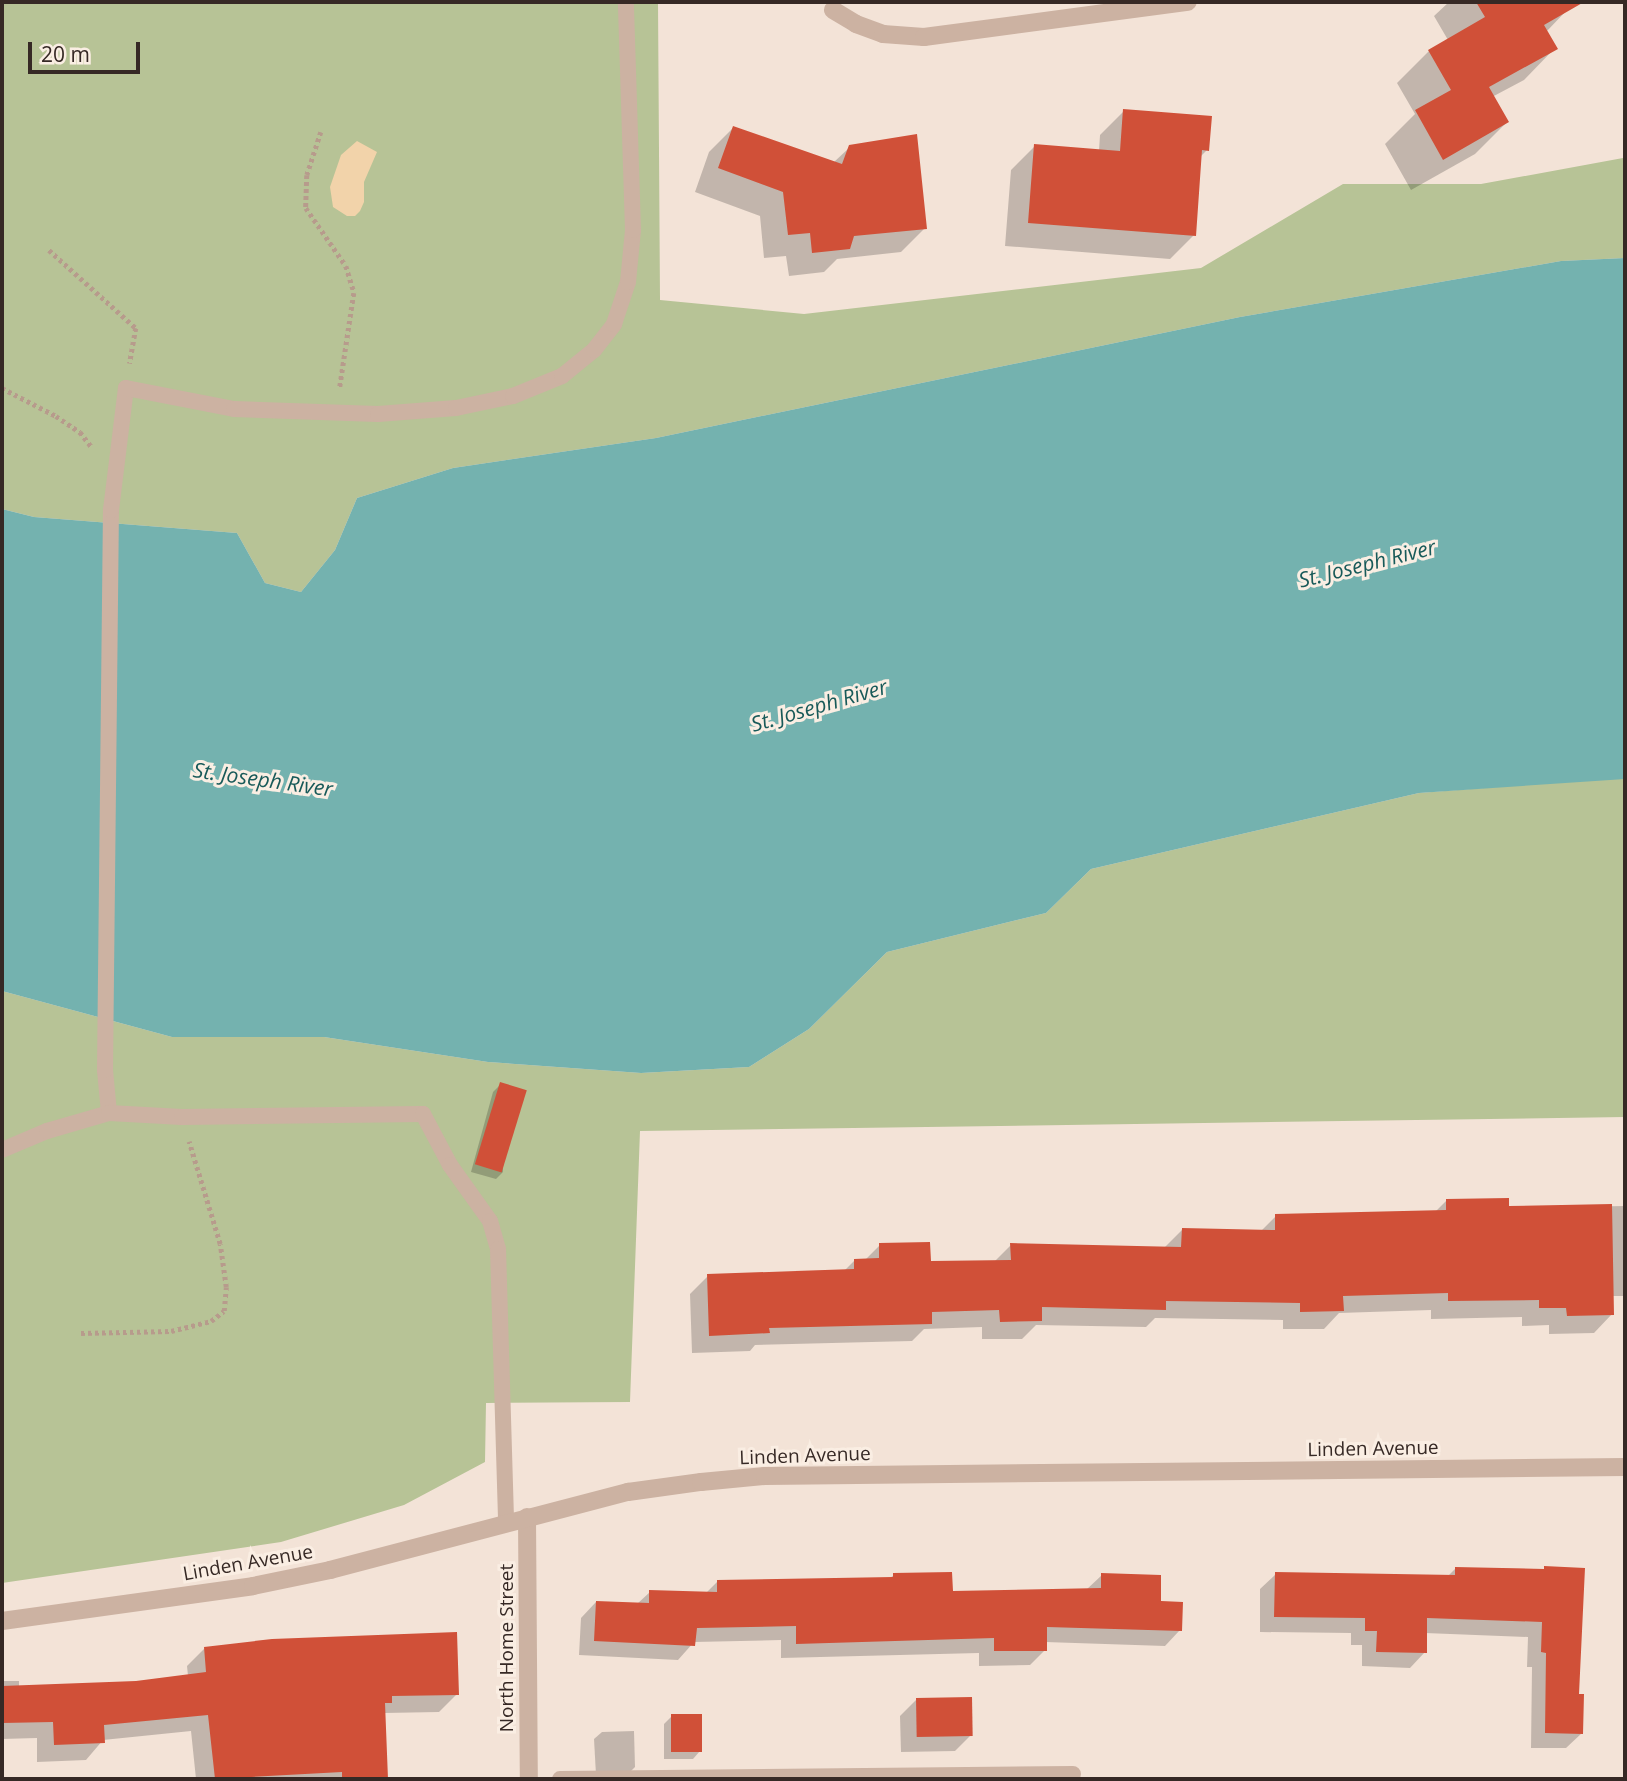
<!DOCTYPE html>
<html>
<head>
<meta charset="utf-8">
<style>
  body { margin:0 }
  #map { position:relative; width:1627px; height:1781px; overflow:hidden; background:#f3e3d7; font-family:"Open Sans",sans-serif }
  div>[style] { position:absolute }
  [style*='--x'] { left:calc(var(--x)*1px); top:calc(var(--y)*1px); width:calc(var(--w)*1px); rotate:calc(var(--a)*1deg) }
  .green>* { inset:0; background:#b7c396 }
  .sand>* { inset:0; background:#f2d3aa }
  .water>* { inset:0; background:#74b2af }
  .shadow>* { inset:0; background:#0003 }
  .building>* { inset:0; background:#d05038; transform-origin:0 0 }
  .path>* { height:4.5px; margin-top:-2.25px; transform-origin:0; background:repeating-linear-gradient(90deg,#b79b8c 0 3.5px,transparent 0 7px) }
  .service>* { height:16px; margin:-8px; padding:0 8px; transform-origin:8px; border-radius:8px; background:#ccb2a2 }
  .minor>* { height:18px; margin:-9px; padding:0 9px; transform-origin:9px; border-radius:9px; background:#ccb2a2 }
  span { translate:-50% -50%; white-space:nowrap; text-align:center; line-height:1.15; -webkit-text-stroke:6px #faeee3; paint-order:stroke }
  .street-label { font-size:19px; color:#362925 }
  .water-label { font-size:21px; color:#185a59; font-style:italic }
  .frame { position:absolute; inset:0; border:4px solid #362925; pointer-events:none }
  .scale { position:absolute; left:28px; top:42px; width:112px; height:32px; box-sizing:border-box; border:4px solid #362925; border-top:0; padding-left:9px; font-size:21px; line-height:24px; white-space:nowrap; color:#362925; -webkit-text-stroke:5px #faeee3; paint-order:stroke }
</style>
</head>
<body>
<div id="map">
  <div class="green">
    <i style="clip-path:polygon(2px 2px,658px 2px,660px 300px,804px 314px,1201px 268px,1343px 184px,1481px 184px,1623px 158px,1625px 159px,1625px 258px,1561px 261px,1240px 317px,656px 438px,453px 468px,357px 498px,335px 550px,301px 592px,265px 583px,237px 533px,34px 517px,2px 509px)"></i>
    <i style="clip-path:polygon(1599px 779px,1625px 779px,1625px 1117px,640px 1131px,630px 1402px,486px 1403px,485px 1462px,404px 1505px,281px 1542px,2px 1583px,2px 991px,172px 1037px,324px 1037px,488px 1062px,641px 1073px,749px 1067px,809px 1029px,887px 952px,1046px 913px,1091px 869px,1419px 793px)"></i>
  </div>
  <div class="sand">
    <i style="clip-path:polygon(357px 141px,377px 152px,364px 182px,364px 202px,360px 211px,355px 216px,347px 216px,333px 207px,330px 187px,341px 155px)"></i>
  </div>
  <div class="water">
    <i style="clip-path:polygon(1625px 258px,1625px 779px,1419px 793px,1091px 869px,1046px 913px,887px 952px,809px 1029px,749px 1067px,641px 1073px,488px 1062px,324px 1037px,172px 1037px,2px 991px,2px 509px,34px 517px,237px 533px,265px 583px,301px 592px,335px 550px,357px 498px,453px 468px,656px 438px,1240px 317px,1561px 261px)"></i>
  </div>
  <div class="shadow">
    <i style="clip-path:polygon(1449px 2px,1564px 2px,1568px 9px,1546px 32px,1555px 48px,1524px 80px,1492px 97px,1507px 122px,1475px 154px,1411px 190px,1385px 144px,1415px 114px,1397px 83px,1429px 51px,1448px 40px,1434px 16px)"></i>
    <i style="clip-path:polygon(1124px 111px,1207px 150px,1200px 157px,1194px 235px,1170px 259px,1005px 246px,1011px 170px,1035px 146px,1099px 151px,1100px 135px)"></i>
    <i style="clip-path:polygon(733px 128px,833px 163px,850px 147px,925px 228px,901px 252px,837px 259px,824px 272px,789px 276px,786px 256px,764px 258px,760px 216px,695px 192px,709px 152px)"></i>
    <i style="clip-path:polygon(501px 1084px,503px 1172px,496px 1179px,471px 1172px,493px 1092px)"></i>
    <i style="clip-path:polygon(1447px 1200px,1508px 1208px,1625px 1206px,1625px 1296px,1612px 1296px,1612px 1314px,1594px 1333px,1549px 1334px,1549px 1325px,1522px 1326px,1522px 1317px,1431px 1319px,1431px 1310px,1339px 1313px,1324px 1329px,1283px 1329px,1283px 1320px,1155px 1318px,1146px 1327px,1036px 1325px,1022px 1339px,982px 1339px,982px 1327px,924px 1329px,912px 1341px,755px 1345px,750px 1351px,692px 1353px,690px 1294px,708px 1276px,844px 1271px,854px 1261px,865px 1260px,880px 1245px,929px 1263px,994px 1262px,1011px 1245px,1164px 1248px,1182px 1230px,1261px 1231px,1276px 1216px,1435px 1212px)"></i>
    <i style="clip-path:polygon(1456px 1568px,1583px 1570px,1577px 1695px,1582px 1733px,1566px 1748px,1531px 1748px,1532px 1667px,1527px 1667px,1528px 1637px,1425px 1633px,1425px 1652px,1410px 1668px,1362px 1666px,1362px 1645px,1351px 1645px,1351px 1633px,1260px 1632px,1260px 1589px,1276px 1574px,1448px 1576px)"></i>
    <i style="clip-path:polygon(894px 1575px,951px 1593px,1086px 1590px,1102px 1575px,1159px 1603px,1180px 1630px,1165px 1646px,1045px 1642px,1045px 1650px,1030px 1665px,979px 1666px,979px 1653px,781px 1658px,781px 1640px,694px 1642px,678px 1660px,579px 1655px,581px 1618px,596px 1602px,637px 1604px,650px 1592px,705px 1594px,717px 1582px,890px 1578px)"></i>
    <i style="clip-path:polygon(205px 1648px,457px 1694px,439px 1712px,384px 1713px,387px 1779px,196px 1779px,191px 1731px,103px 1740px,86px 1760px,37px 1762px,37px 1738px,2px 1739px,2px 1681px,19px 1681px,19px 1687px,136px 1682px,188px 1676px,187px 1666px)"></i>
    <i style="clip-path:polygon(916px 1700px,971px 1735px,955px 1751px,901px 1752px,900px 1716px)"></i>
    <i style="clip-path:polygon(672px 1716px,700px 1751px,693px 1759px,664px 1759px,664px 1724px)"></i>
    <i style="clip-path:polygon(634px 1731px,635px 1767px,627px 1775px,596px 1775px,594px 1739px,602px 1732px)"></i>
  </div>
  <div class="building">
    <i style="clip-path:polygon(1476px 2px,1584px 2px,1544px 25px,1558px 49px,1489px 87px,1509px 122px,1443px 160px,1415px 110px,1451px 90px,1428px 50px,1485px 17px)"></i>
    <i style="clip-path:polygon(1123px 109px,1212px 116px,1209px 151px,1202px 150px,1196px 236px,1028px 223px,1034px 144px,1120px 151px)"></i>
    <i style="clip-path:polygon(733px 126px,842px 164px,849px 145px,917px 134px,927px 229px,854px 236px,850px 249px,812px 253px,810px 233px,788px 235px,783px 192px,718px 168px)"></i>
    <i style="left:500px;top:1082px;width:28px;height:86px;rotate:17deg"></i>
    <i style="clip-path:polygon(1509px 1198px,1509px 1206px,1612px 1204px,1614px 1315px,1567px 1316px,1566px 1308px,1539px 1308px,1539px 1300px,1448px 1301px,1448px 1293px,1343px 1296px,1344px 1311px,1300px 1312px,1300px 1303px,1166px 1301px,1166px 1310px,1042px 1307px,1042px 1321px,1000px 1322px,999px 1310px,932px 1312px,932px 1324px,769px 1328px,770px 1333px,709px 1336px,707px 1274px,854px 1269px,854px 1259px,879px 1258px,879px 1243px,930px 1242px,931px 1261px,1011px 1260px,1010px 1243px,1181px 1247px,1182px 1228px,1275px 1230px,1275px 1214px,1446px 1210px,1446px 1199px)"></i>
    <i style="clip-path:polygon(1544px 1566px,1585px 1568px,1579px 1694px,1584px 1694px,1583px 1734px,1545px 1733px,1546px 1653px,1541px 1652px,1542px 1622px,1427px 1618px,1427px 1653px,1376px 1652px,1377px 1631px,1365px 1631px,1365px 1618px,1274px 1617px,1275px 1572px,1455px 1575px,1455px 1567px,1544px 1569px)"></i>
    <i style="clip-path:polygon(952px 1572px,953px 1591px,1101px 1588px,1101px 1573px,1161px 1575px,1161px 1601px,1183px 1602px,1182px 1631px,1047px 1627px,1047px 1651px,994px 1651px,994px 1638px,796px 1644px,796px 1626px,697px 1628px,695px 1646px,594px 1641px,596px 1601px,649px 1603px,649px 1590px,717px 1592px,717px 1580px,893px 1577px,893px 1573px)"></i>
    <i style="clip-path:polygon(457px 1632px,459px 1695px,392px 1696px,392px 1703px,385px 1703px,388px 1779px,342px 1779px,342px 1772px,215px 1779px,208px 1715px,104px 1725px,105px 1743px,54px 1745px,53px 1722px,2px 1723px,2px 1686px,136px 1681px,206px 1672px,204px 1647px,272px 1639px)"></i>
    <i style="left:972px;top:1697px;width:39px;height:56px;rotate:89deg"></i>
    <i style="left:671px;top:1714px;width:31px;height:38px"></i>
  </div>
  <div class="path">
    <i style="--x:321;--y:132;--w:45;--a:108"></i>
    <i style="--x:307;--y:175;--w:33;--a:92"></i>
    <i style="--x:306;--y:208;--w:70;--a:55.4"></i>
    <i style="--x:346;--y:266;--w:28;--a:73"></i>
    <i style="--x:354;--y:293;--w:95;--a:98.5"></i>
    <i style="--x:49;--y:250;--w:117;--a:41.9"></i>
    <i style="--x:136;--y:328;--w:36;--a:100"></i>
    <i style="--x:2;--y:388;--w:61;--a:27.4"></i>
    <i style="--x:56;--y:416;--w:29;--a:34"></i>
    <i style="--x:80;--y:432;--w:18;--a:52"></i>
    <i style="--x:81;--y:1333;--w:90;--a:-1.3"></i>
    <i style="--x:171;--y:1331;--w:41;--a:-14"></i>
    <i style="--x:211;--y:1321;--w:16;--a:-38"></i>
    <i style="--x:224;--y:1311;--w:24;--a:-85"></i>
    <i style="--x:226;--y:1287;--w:43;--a:-97.9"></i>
    <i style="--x:220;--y:1244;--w:107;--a:-106.9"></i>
  </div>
  <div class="service">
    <i style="--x:109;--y:1113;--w:43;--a:-95.3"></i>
    <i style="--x:105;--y:1070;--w:560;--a:-89.39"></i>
    <i style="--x:111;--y:510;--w:123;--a:-83"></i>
    <i style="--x:126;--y:388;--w:110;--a:11"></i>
    <i style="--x:234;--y:409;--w:144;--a:2"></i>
    <i style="--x:378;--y:414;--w:78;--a:-4.4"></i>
    <i style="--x:456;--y:408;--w:58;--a:-11.9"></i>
    <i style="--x:513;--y:396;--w:53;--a:-22.2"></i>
    <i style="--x:562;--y:376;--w:41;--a:-39.1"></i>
    <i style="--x:594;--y:350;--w:33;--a:-52"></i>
    <i style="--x:614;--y:324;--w:44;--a:-71.6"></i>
    <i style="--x:628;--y:282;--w:52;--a:-84.5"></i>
    <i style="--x:633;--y:230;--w:228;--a:-91.8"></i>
    <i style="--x:2;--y:1150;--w:49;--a:-22.9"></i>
    <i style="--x:47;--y:1131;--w:65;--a:-16.2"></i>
    <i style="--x:109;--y:1113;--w:73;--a:3.1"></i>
    <i style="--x:182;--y:1117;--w:241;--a:-0.7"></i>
    <i style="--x:423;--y:1114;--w:58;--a:62.1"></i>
    <i style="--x:450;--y:1165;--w:69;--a:54.5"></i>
    <i style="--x:490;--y:1221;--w:29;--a:74"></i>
    <i style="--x:498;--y:1249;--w:273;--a:88.3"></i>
    <i style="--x:560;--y:1779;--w:513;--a:-0.56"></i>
  </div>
  <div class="minor">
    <i style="--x:833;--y:10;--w:27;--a:31"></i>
    <i style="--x:856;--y:24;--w:29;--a:20"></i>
    <i style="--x:883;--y:34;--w:41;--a:4.2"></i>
    <i style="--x:924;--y:37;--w:266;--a:-7.6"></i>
    <i style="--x:527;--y:1517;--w:262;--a:89.6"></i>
    <i style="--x:2;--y:1621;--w:253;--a:-7.9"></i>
    <i style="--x:253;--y:1586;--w:79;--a:-11.7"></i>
    <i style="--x:330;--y:1570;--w:308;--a:-14.7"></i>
    <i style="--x:628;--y:1492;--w:74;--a:-7.8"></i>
    <i style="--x:701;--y:1482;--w:64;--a:-5.4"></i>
    <i style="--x:765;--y:1476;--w:860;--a:-0.6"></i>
  </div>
  <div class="street-label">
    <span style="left:1373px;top:1449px;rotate:-1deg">Linden Avenue</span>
    <span style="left:805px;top:1456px;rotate:-2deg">Linden Avenue</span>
    <span style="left:248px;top:1563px;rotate:-10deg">Linden Avenue</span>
    <span style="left:507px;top:1648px;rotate:-90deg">North Home Street</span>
  </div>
  <div class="water-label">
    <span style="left:1367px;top:563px;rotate:-14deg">St. Joseph River</span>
    <span style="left:819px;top:705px;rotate:-16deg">St. Joseph River</span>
    <span style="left:263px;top:779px;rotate:8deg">St. Joseph River</span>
  </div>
  <div class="frame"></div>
  <div class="scale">20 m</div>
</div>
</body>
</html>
